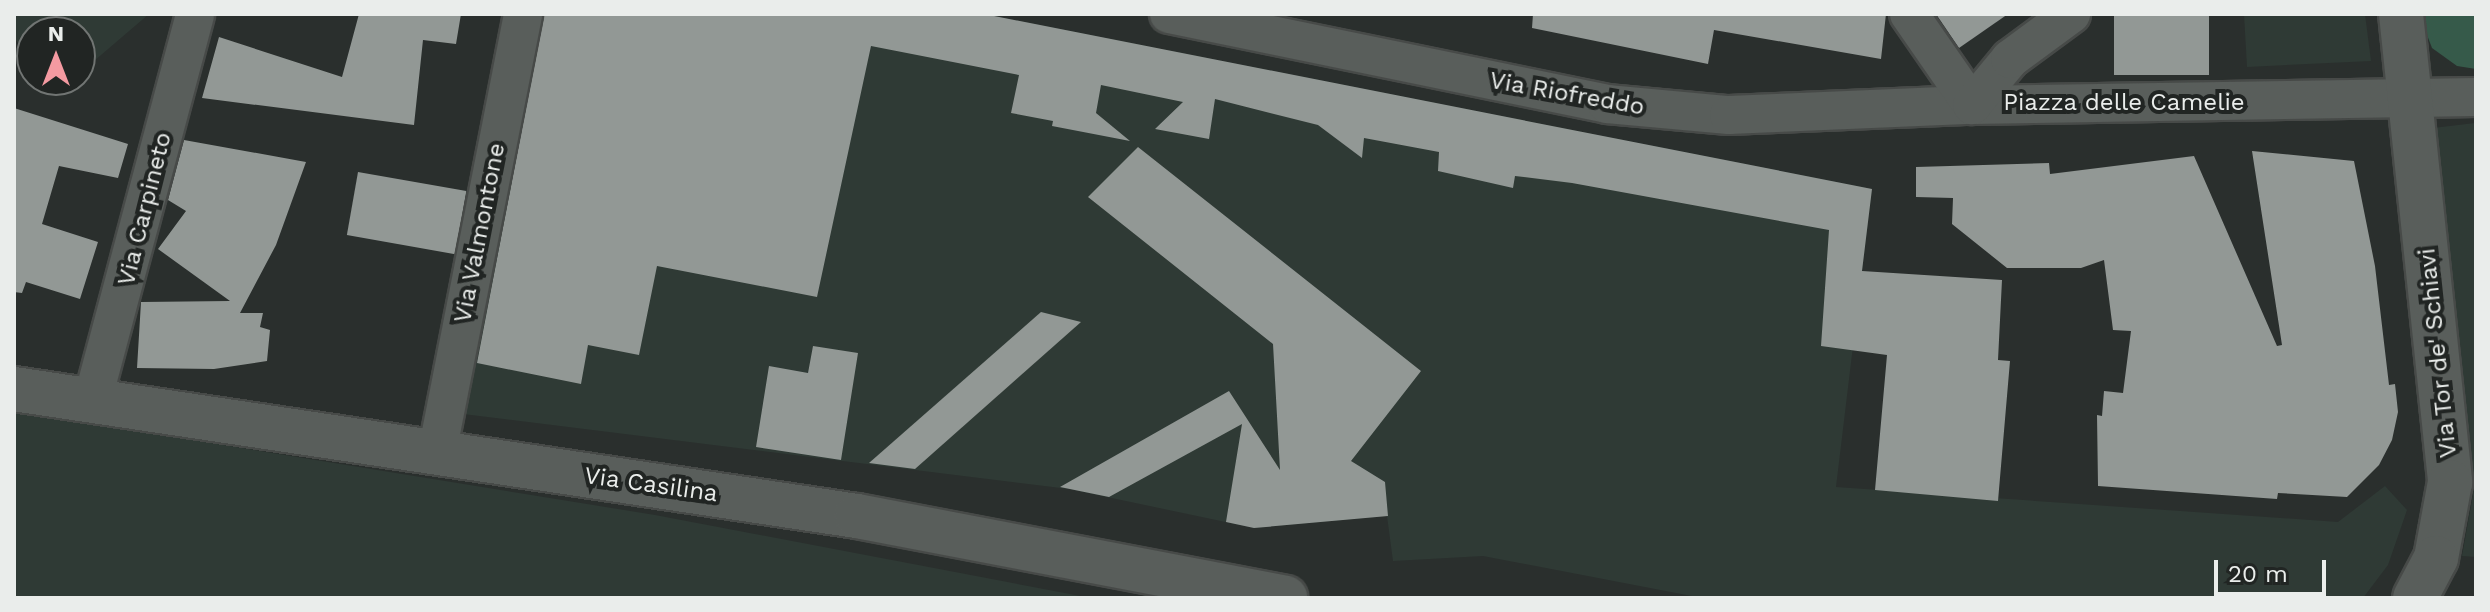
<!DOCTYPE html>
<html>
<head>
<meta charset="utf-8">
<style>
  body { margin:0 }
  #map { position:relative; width:2490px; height:612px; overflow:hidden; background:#2a2f2d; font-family:"Work Sans",sans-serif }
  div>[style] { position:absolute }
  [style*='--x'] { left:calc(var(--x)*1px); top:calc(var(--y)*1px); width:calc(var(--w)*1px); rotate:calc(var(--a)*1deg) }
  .built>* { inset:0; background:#2f3a35 }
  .green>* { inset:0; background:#365a4a }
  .building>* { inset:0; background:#929895; transform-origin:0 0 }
  .roads { filter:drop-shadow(2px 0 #474a48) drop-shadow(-2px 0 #474a48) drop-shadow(0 2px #474a48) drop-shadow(0 -2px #474a48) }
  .street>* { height:38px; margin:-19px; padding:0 19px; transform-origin:19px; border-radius:19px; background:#595e5b }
  .secondary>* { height:44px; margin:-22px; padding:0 22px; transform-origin:22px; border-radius:22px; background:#595e5b }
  span { translate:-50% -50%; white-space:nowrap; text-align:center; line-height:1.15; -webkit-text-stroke:8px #212523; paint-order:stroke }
  .street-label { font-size:24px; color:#eaedeb }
  .frame { position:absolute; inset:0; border:16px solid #eaedeb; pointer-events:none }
  .north { position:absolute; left:16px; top:16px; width:80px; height:80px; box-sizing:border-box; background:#212523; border:2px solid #717573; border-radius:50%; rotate:0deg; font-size:22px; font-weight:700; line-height:32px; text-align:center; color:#eaedeb }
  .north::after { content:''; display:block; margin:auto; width:28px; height:36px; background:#f49aa1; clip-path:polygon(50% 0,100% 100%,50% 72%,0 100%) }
  .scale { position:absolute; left:2214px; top:560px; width:112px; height:36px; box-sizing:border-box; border:4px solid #eaedeb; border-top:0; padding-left:10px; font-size:24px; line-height:28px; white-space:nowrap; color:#eaedeb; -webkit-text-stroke:6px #212523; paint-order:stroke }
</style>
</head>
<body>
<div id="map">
  <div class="built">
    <i style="clip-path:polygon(14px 14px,149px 14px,80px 73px,80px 32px,32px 32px,32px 58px,14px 38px)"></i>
    <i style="clip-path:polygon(539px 14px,984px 14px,1872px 189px,1836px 487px,2338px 522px,2385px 486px,2407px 510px,2388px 565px,2363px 598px,1702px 598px,1483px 556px,1393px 561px,1387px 516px,1254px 528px,1069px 489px,463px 414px)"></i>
    <i style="clip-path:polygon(2244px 14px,2365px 14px,2371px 61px,2247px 67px)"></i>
    <i style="clip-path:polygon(2475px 123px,2476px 128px,2476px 557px,2462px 556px,2474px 489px,2433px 128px)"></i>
    <i style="clip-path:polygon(14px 411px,655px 515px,1091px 598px,14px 598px)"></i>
  </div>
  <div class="green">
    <i style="clip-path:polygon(2419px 14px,2476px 14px,2476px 69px,2457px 66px,2432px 48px)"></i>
  </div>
  <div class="building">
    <i style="clip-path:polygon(359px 14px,461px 14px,456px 44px,423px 40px,414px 125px,202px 98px,219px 37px,342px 77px)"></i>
    <i style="clip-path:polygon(544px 14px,984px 14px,1872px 189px,1862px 271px,2002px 280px,1998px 360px,2010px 361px,1998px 501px,1875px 490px,1887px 355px,1821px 346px,1829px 230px,1572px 183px,1515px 176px,1513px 188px,1438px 171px,1439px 152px,1364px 138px,1362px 158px,1318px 125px,1215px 99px,1209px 139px,1155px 129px,1183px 102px,1101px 85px,1096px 113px,1130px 141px,1052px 126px,1053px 121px,1011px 113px,1019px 75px,871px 46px,817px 297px,657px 266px,639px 355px,588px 345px,581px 384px,477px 363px)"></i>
    <i style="clip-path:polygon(1533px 14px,1886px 14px,1881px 59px,1714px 30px,1708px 64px,1532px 28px)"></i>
    <i style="clip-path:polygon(1936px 14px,2008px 14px,1959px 48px)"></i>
    <i style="left:2114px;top:14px;width:95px;height:61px"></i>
    <i style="clip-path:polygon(14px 108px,128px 144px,118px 178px,59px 166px,42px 224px,98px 242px,80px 299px,26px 282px,22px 293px,14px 292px)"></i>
    <i style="clip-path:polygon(184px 140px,306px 162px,276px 245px,240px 313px,263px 313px,260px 327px,270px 330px,267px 361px,214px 369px,137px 368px,141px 302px,230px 301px,158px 249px,186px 211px,168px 200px)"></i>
    <i style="clip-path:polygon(1138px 147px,1421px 371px,1351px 461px,1385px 482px,1388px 516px,1254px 528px,1226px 522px,1242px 424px,1109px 497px,1060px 487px,1229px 391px,1280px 470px,1273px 344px,1088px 197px)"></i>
    <i style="clip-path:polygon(2252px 151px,2354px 161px,2375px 266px,2389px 385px,2395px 384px,2398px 412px,2392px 440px,2379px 465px,2347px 497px,2278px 493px,2277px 499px,2098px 486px,2097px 415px,2102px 416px,2104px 391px,2123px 393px,2131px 331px,2113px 330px,2104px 260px,2081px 268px,2007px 268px,1952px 224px,1953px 198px,1916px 197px,1916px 167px,2049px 163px,2050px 174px,2194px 156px,2277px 346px,2282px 345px)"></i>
    <i style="left:358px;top:172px;width:110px;height:64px;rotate:10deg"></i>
    <i style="clip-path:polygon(1041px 312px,1081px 322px,915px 469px,869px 463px)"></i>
    <i style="clip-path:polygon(813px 346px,858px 353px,841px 460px,756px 447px,769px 366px,808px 373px)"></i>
  </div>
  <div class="roads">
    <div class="street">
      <i style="--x:1169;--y:14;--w:447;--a:11.6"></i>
      <i style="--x:1607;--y:104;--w:122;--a:5.2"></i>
      <i style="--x:1729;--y:115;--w:243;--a:-2.4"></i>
      <i style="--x:1972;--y:105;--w:504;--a:-0.91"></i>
      <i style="--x:1909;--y:14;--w:111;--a:55.3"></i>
      <i style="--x:1972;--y:105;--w:60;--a:-50.4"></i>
      <i style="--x:2010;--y:59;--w:76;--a:-36.4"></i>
      <i style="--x:92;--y:402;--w:401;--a:-75.1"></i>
      <i style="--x:437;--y:453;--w:447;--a:-78.9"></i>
    </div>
    <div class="secondary">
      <i style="--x:2401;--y:14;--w:471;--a:84"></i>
      <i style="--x:2450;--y:482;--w:77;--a:100.4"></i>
      <i style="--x:2436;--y:558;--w:45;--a:117.7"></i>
      <i style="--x:14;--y:389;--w:853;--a:8.57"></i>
      <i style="--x:857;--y:516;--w:436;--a:10.8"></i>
    </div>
  </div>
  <div class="street-label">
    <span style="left:1567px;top:94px;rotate:10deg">Via Riofreddo</span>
    <span style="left:2124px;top:103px">Piazza delle Camelie</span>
    <span style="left:145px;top:209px;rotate:-76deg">Via Carpineto</span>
    <span style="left:480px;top:233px;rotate:-79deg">Via Valmontone</span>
    <span style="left:2438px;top:353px;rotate:-96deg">Via Tor de' Schiavi</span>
    <span style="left:651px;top:485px;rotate:8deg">Via Casilina</span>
  </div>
  <div class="frame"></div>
  <div class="north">N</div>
  <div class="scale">20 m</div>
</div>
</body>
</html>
